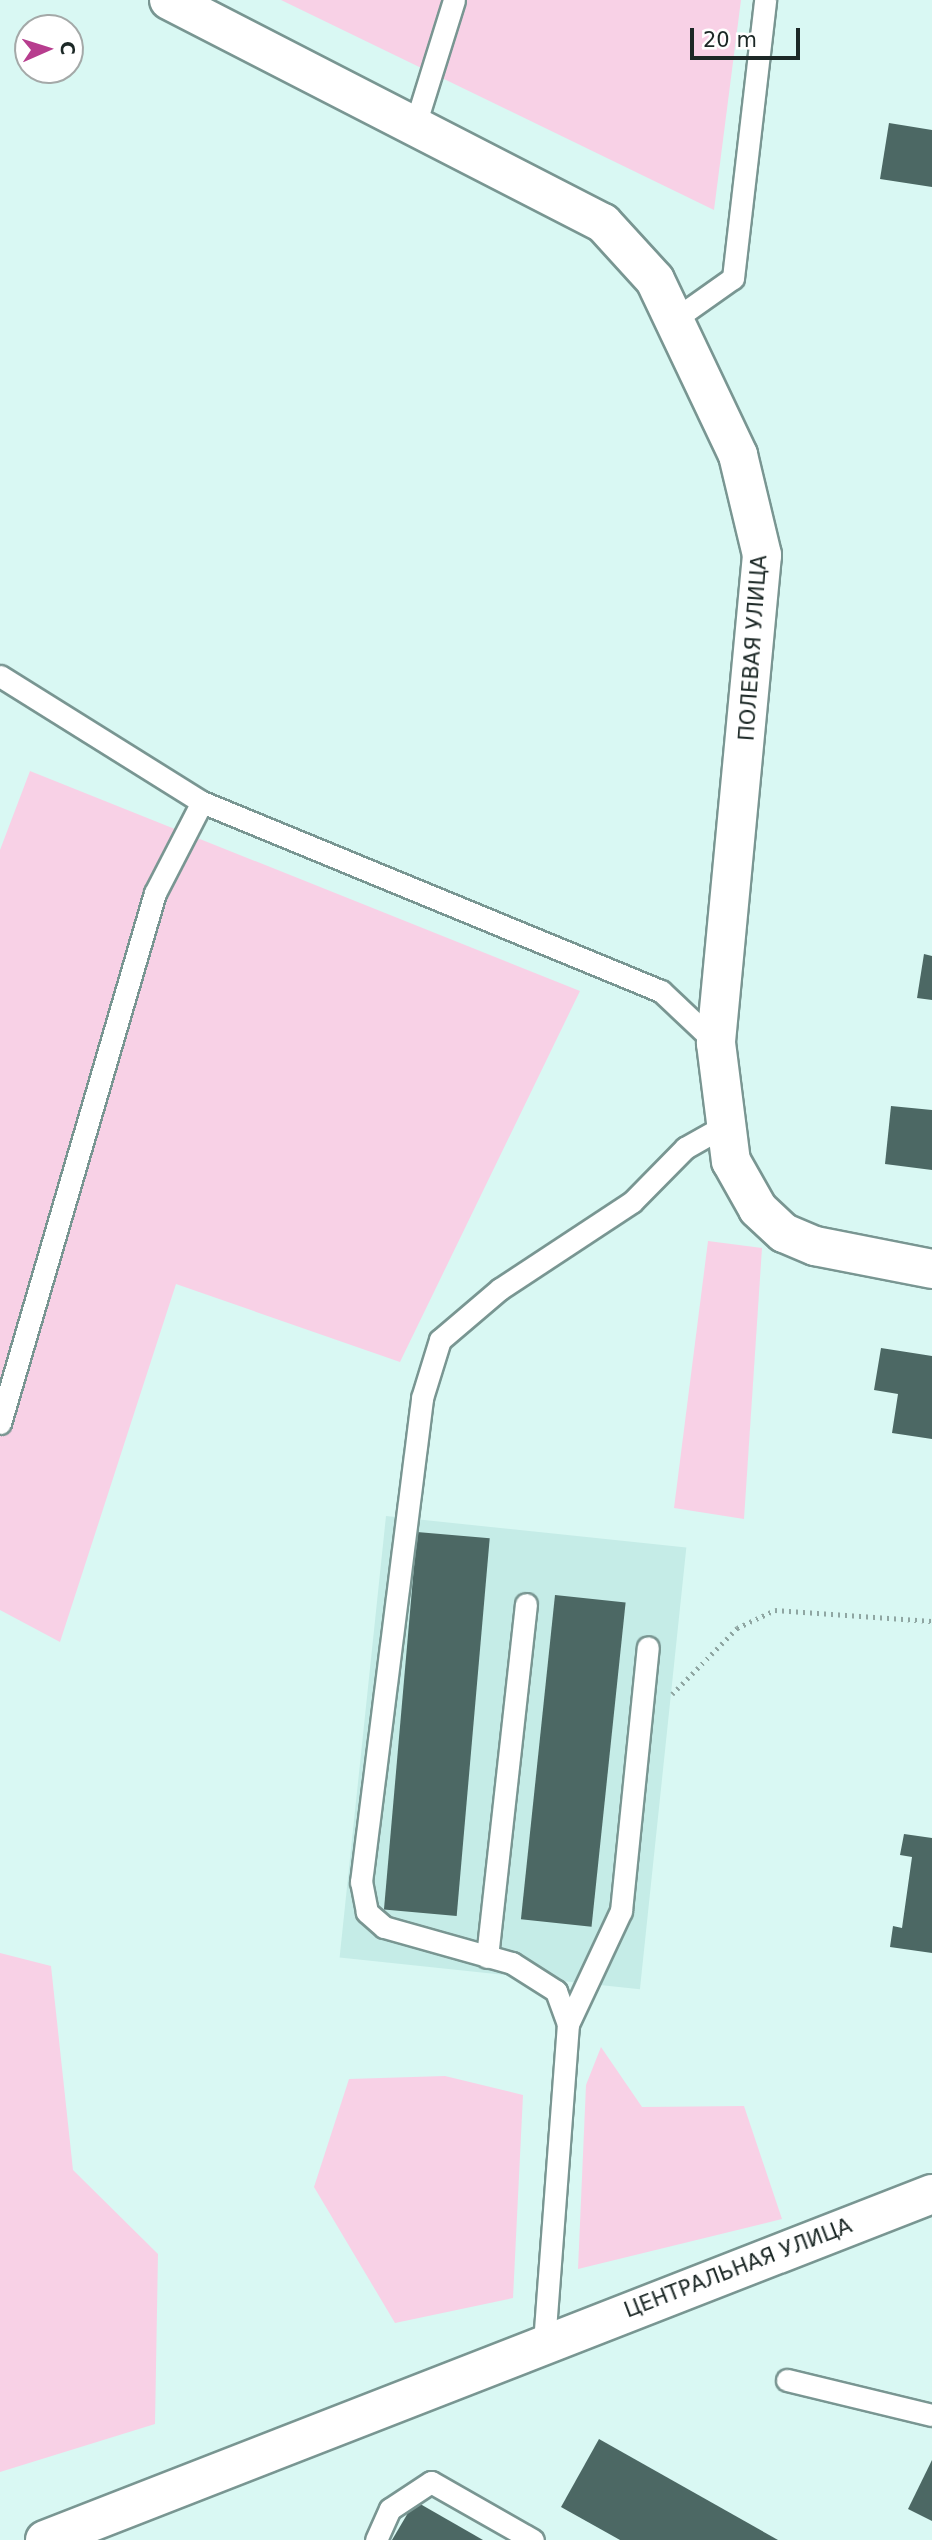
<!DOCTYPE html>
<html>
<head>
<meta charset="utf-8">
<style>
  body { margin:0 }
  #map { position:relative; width:932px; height:2540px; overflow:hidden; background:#d9f8f3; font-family:"DejaVu Sans",sans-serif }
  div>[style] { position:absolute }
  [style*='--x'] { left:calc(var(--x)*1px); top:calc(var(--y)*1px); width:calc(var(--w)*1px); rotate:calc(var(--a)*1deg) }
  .built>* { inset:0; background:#c5ece7; transform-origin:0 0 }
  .green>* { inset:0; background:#f8d1e6 }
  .building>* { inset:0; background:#4c6864; transform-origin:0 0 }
  .path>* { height:4.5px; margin-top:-2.25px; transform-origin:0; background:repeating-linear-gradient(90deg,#8fa6a2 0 2px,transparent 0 7px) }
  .roads { filter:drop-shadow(2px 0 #799692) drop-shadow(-2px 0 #799692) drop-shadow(0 2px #799692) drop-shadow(0 -2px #799692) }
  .service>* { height:21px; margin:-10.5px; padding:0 10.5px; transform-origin:10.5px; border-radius:10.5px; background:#fff }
  .minor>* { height:38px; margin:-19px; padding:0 19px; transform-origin:19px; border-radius:19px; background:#fff }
  .tertiary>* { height:38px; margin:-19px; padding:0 19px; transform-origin:19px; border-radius:19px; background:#fff }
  span { translate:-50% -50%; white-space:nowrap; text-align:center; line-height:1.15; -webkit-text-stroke:7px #fff; paint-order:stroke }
  .street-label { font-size:21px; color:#1c2826 }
  .north { position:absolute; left:14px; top:14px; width:70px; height:70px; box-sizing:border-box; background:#fff; border:2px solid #a4a9a8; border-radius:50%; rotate:87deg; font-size:19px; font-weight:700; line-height:28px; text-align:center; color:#1c2826 }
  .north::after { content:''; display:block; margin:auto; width:24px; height:32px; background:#b73d8e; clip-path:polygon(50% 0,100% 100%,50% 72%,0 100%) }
  .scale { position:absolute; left:690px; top:28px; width:110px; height:32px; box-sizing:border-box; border:4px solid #1c2826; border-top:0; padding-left:9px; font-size:21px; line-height:24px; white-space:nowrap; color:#1c2826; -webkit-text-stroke:5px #fff; paint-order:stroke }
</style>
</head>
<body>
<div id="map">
  <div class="built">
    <i style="left:386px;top:1516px;width:302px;height:444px;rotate:6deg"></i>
  </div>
  <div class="green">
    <i style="clip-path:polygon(281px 0,741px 0,714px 210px)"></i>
    <i style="clip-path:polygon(30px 771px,580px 991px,400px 1362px,176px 1284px,60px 1642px,0 1610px,0 850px)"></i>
    <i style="clip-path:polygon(708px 1241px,762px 1248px,744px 1519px,674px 1508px)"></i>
    <i style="clip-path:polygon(0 1953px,51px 1966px,73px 2170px,158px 2254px,155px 2424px,0 2472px)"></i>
    <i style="clip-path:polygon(601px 2047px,642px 2107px,744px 2106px,782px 2219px,578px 2269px,586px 2085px)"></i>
    <i style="clip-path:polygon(445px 2076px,523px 2095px,513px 2298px,395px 2323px,314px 2187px,349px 2079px)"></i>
  </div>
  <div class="building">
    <i style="clip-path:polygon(889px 123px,932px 130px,932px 187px,880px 179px)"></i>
    <i style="clip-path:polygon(924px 954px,932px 956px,932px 1000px,917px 998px)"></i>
    <i style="clip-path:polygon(891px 1106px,932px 1110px,932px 1170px,885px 1164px)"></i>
    <i style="clip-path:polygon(881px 1348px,932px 1356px,932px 1439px,892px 1433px,898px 1394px,874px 1390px)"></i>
    <i style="left:417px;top:1532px;width:73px;height:379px;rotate:5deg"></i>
    <i style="left:555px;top:1595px;width:71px;height:326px;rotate:6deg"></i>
    <i style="clip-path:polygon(904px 1834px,932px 1838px,932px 1953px,890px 1947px,893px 1926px,902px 1928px,912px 1857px,900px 1855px)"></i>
    <i style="clip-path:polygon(599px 2439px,778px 2540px,620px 2540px,561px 2507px)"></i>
    <i style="clip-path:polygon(932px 2460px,932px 2521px,908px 2509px)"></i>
    <i style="clip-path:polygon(415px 2501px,483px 2540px,392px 2540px)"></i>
  </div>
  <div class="path">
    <i style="--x:672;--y:1694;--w:93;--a:-45.4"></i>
    <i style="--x:737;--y:1628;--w:42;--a:-25.3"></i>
    <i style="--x:775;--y:1610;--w:157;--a:4"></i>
  </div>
  <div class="roads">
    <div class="service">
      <i style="--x:416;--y:122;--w:128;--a:-72.7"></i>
      <i style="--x:675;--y:319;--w:71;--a:-35.3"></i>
      <i style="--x:733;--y:278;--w:280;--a:-83.4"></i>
      <i style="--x:0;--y:676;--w:238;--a:32"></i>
      <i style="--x:202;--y:802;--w:496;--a:22.4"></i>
      <i style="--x:661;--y:991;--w:76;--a:43.4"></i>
      <i style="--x:0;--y:1423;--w:552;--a:-73.7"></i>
      <i style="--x:155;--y:893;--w:102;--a:-62.7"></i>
      <i style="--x:487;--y:1957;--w:355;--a:-83.7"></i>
      <i style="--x:568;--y:2024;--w:125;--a:-64.9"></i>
      <i style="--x:621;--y:1911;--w:265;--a:-84.2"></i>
      <i style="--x:544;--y:2343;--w:320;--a:-85.7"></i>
      <i style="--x:568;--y:2024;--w:35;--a:-110"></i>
      <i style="--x:556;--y:1991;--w:52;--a:-147.5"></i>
      <i style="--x:512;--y:1963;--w:133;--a:-164.3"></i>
      <i style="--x:384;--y:1927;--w:23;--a:-139"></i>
      <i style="--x:367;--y:1912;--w:31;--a:-101"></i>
      <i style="--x:361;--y:1882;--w:488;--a:-82.8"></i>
      <i style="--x:422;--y:1398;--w:61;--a:-72.8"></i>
      <i style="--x:440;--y:1340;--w:79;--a:-40.4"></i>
      <i style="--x:500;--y:1289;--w:158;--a:-33.4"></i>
      <i style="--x:632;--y:1202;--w:76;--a:-45.5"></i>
      <i style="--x:685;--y:1148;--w:45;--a:-29.4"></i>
      <i style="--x:787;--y:2380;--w:149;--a:13.6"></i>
      <i style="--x:376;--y:2540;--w:34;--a:-66"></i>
      <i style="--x:390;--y:2509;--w:49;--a:-33.4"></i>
      <i style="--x:431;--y:2482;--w:117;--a:29.6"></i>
    </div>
    <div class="minor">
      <i style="--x:169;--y:0;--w:488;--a:27.2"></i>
      <i style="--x:603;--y:223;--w:77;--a:47.6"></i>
      <i style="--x:655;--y:280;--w:194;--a:64.6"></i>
      <i style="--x:738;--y:455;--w:103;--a:76.5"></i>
      <i style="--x:762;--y:555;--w:490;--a:95.4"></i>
      <i style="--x:716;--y:1043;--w:119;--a:82.8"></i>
      <i style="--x:731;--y:1161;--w:55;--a:60.6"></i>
      <i style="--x:758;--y:1209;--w:35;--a:43"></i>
      <i style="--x:784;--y:1233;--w:34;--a:23"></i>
      <i style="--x:815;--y:1246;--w:119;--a:11.1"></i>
    </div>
    <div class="tertiary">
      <i style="--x:45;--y:2540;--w:952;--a:-21.31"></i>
    </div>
  </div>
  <div class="street-label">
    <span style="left:753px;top:648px;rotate:-86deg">ПОЛЕВАЯ УЛИЦА</span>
    <span style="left:738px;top:2268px;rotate:-21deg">ЦЕНТРАЛЬНАЯ УЛИЦА</span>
  </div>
  <div class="north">С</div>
  <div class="scale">20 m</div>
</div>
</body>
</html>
